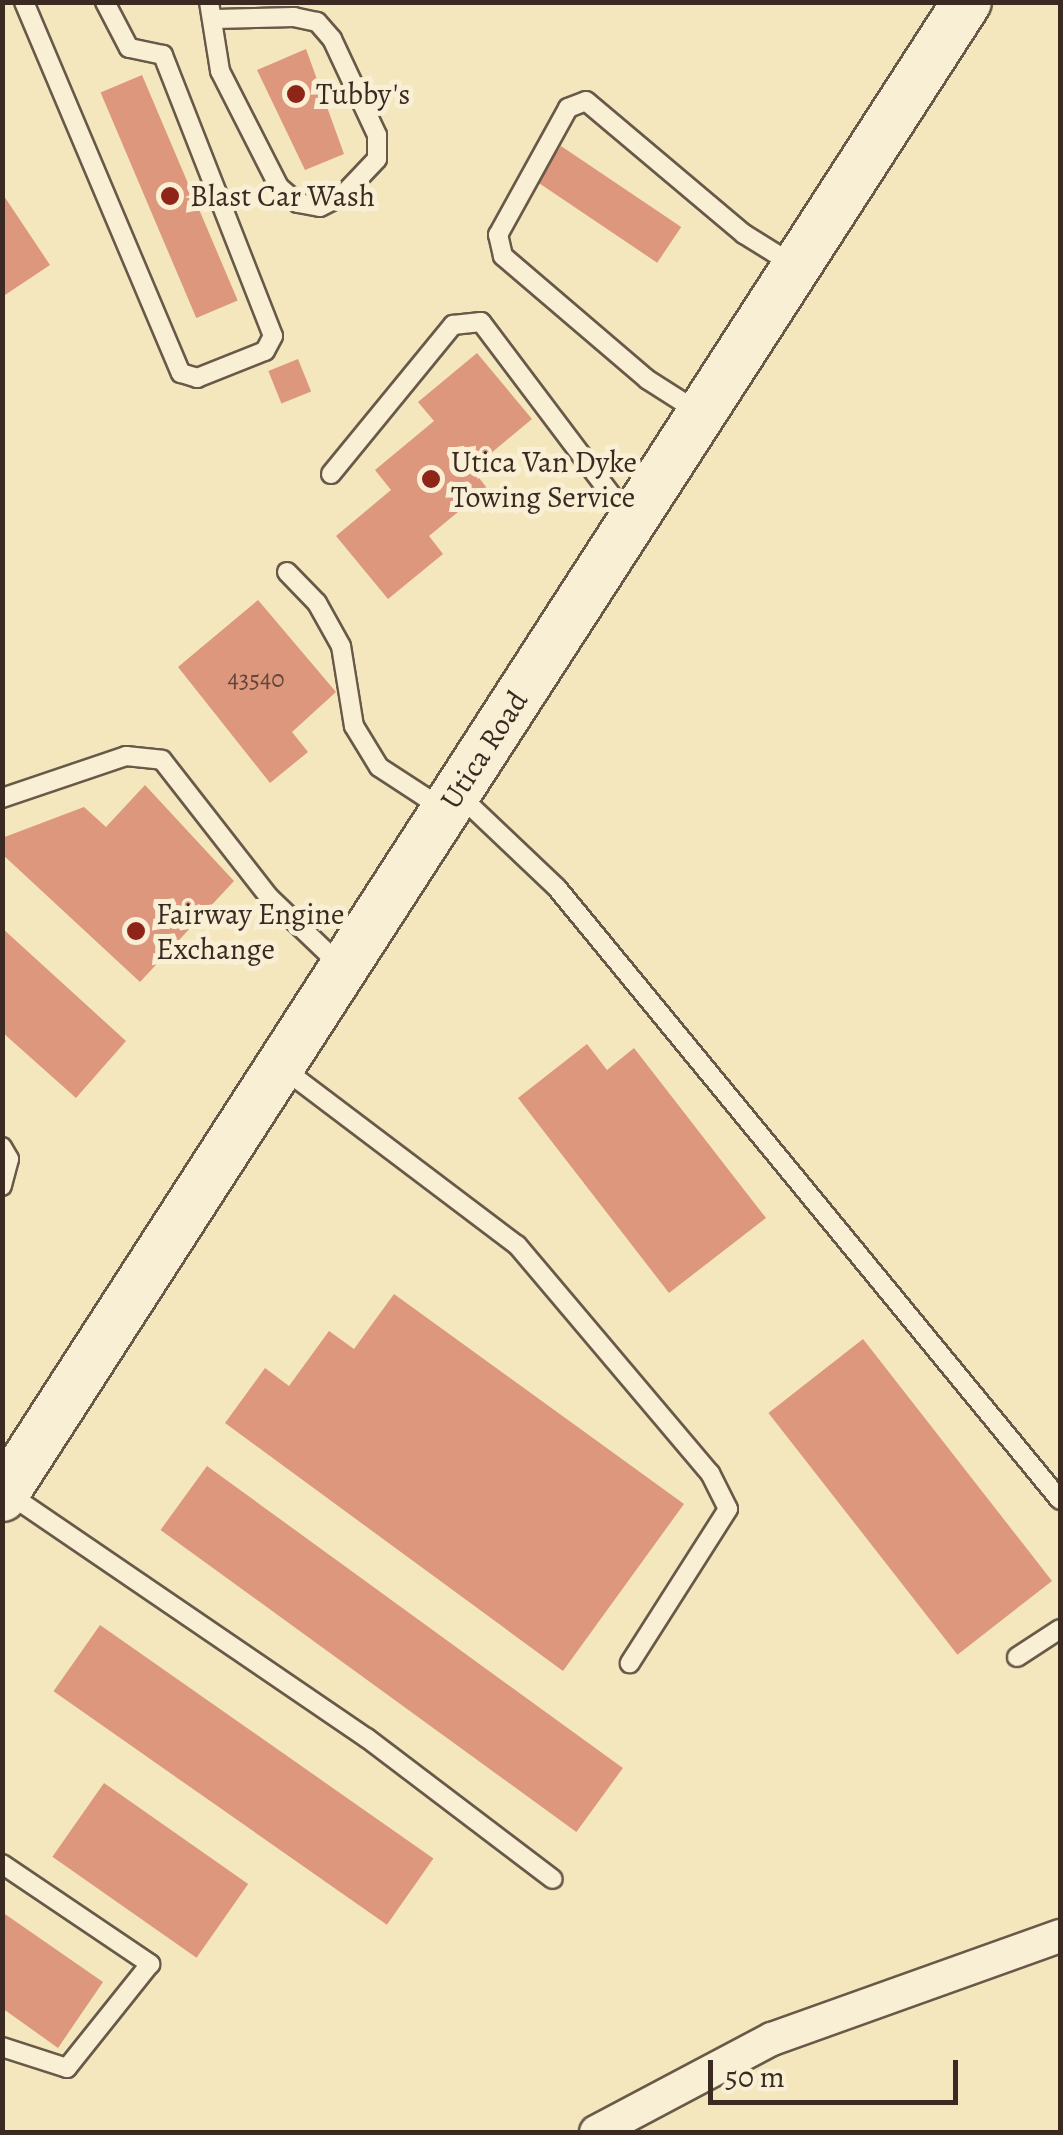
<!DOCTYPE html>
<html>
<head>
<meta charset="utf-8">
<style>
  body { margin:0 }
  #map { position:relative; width:1063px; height:2135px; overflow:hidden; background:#f4e7be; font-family:Alegreya,serif }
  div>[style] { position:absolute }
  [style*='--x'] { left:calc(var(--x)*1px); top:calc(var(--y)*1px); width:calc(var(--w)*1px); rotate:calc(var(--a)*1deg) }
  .building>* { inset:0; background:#dd977d; transform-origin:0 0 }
  .roads { filter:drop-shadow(2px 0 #695949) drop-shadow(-2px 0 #695949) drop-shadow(0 2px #695949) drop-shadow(0 -2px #695949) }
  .lane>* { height:18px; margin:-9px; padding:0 9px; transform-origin:9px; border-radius:9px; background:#f8efd5 }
  .street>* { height:32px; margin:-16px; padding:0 16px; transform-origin:16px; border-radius:16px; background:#f8efd5 }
  .secondary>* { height:48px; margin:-24px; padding:0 24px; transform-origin:24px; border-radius:24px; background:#f8efd5 }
  .dots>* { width:28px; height:28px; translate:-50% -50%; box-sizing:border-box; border:5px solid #f8efd5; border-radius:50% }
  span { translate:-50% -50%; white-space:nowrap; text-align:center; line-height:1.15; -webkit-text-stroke:10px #f8efd5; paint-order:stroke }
  .number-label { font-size:25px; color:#644539 }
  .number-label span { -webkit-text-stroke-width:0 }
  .poi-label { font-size:30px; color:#3b2a22 }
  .left { translate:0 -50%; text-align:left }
  .street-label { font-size:30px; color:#3b2a22 }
  .frame { position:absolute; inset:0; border:5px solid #3b2a22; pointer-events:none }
  .scale { position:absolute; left:708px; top:2060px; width:250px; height:45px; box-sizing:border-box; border:5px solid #3b2a22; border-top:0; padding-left:12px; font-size:30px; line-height:35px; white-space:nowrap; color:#3b2a22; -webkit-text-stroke:8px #f8efd5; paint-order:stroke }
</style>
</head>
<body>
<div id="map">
  <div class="building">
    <i style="clip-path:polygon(306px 49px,344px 154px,305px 170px,257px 70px)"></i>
    <i style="left:142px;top:75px;width:245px;height:45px;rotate:67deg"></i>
    <i style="left:561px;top:146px;width:145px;height:43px;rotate:34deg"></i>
    <i style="clip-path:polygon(2px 193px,50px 265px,2px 297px)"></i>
    <i style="clip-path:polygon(477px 353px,532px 419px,472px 469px,487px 488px,429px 536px,443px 554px,388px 599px,336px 536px,391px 490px,375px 470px,434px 421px,418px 402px)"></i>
    <i style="left:298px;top:359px;width:35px;height:32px;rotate:68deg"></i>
    <i style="clip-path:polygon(258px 600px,336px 692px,292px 732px,308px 752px,270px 783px,178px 667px)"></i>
    <i style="clip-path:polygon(145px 785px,234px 881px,140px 982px,2px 854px,2px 838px,84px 807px,106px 827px)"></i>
    <i style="clip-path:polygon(2px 928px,126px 1041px,76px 1098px,2px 1032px)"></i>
    <i style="clip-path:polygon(587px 1044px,607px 1070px,634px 1048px,766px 1218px,669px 1293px,518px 1098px)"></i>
    <i style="clip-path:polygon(394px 1294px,684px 1504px,563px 1671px,225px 1423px,265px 1368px,289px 1386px,329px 1331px,354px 1349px)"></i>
    <i style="left:863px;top:1339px;width:307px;height:120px;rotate:52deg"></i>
    <i style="left:207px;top:1466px;width:514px;height:79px;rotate:36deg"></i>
    <i style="left:100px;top:1625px;width:407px;height:81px;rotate:35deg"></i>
    <i style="left:104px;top:1783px;width:176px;height:90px;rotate:35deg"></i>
    <i style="clip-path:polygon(2px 1912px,103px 1982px,58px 2048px,2px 2008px)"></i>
  </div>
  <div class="roads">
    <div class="lane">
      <i style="--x:24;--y:2;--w:403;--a:67.1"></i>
      <i style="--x:181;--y:373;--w:17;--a:17"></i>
      <i style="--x:197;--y:378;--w:73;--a:-21.7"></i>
      <i style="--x:265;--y:351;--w:17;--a:-62"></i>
      <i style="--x:273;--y:336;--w:302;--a:-111.4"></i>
      <i style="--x:163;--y:55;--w:35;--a:-168"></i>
      <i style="--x:129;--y:48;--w:52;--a:-117.6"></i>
      <i style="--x:209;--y:2;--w:70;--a:80.9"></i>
      <i style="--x:220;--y:71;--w:130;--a:63"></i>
      <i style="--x:279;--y:187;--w:25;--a:40"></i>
      <i style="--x:298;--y:203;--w:22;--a:10"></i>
      <i style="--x:320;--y:207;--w:25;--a:-27"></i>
      <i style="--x:342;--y:196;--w:51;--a:-46.6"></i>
      <i style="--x:377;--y:159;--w:24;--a:-90"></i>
      <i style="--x:377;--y:135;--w:106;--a:-115.1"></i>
      <i style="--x:332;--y:39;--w:23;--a:-131"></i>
      <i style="--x:317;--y:22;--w:24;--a:-168"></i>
      <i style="--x:294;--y:17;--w:78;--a:178.5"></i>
      <i style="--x:700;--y:413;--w:62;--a:-147.6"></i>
      <i style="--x:648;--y:380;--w:191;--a:-139.5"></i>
      <i style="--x:503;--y:256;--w:22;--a:-103"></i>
      <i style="--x:498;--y:235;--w:145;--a:-61.1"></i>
      <i style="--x:568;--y:108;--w:19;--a:-21"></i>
      <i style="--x:586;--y:101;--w:207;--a:40.1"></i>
      <i style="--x:744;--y:234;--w:59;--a:31.8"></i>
      <i style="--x:331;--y:474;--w:193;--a:-50.7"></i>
      <i style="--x:453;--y:325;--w:28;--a:-6"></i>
      <i style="--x:481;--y:322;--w:249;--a:53"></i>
      <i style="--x:287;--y:572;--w:43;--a:45.9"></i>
      <i style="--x:317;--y:603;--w:49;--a:60.8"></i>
      <i style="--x:341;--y:646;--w:81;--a:80.8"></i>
      <i style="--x:354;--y:726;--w:48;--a:58.6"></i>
      <i style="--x:379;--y:767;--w:79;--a:33.1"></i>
      <i style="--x:457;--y:793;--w:138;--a:43.5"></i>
      <i style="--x:557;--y:888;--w:792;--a:50.58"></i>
      <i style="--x:2;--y:798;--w:131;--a:-18.7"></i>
      <i style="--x:126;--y:756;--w:36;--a:6"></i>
      <i style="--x:162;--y:760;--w:174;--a:52"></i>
      <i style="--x:269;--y:897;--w:103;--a:43.8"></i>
      <i style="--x:280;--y:1066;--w:297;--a:37.1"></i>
      <i style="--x:517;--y:1245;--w:299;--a:49.8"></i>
      <i style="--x:710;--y:1473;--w:40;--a:63.4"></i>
      <i style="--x:728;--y:1509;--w:183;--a:122.5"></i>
      <i style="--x:2;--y:1147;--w:14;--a:60"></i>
      <i style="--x:9;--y:1159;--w:28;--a:105"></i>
      <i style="--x:6;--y:1492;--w:437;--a:34.3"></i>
      <i style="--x:367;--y:1738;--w:233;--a:37.2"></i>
      <i style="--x:1017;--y:1657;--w:51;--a:-33.1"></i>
      <i style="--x:2;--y:1864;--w:179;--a:34"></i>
      <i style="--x:150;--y:1964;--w:133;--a:128.6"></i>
      <i style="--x:67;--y:2068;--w:68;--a:-162.1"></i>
    </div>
    <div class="street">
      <i style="--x:596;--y:2132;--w:199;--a:-27.9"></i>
      <i style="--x:772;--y:2039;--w:306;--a:-19.7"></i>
    </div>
    <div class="secondary">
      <i style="--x:2;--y:1497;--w:1779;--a:-57.16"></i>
    </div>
  </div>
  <div class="dots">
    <i style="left:296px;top:94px;background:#8f2418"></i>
    <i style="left:170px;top:196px;background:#8f2418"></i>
    <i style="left:431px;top:479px;background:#8f2418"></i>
    <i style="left:136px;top:931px;background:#8f2418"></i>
  </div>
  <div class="number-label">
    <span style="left:256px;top:679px">43540</span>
  </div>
  <div class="poi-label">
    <span class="left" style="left:316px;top:94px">Tubby's</span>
    <span class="left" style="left:190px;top:196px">Blast Car Wash</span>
    <span class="left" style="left:451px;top:479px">Utica Van Dyke<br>Towing Service</span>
    <span class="left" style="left:156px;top:931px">Fairway Engine<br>Exchange</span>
  </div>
  <div class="street-label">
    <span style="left:484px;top:750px;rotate:-57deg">Utica Road</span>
  </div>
  <div class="frame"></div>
  <div class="scale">50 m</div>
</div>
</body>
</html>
